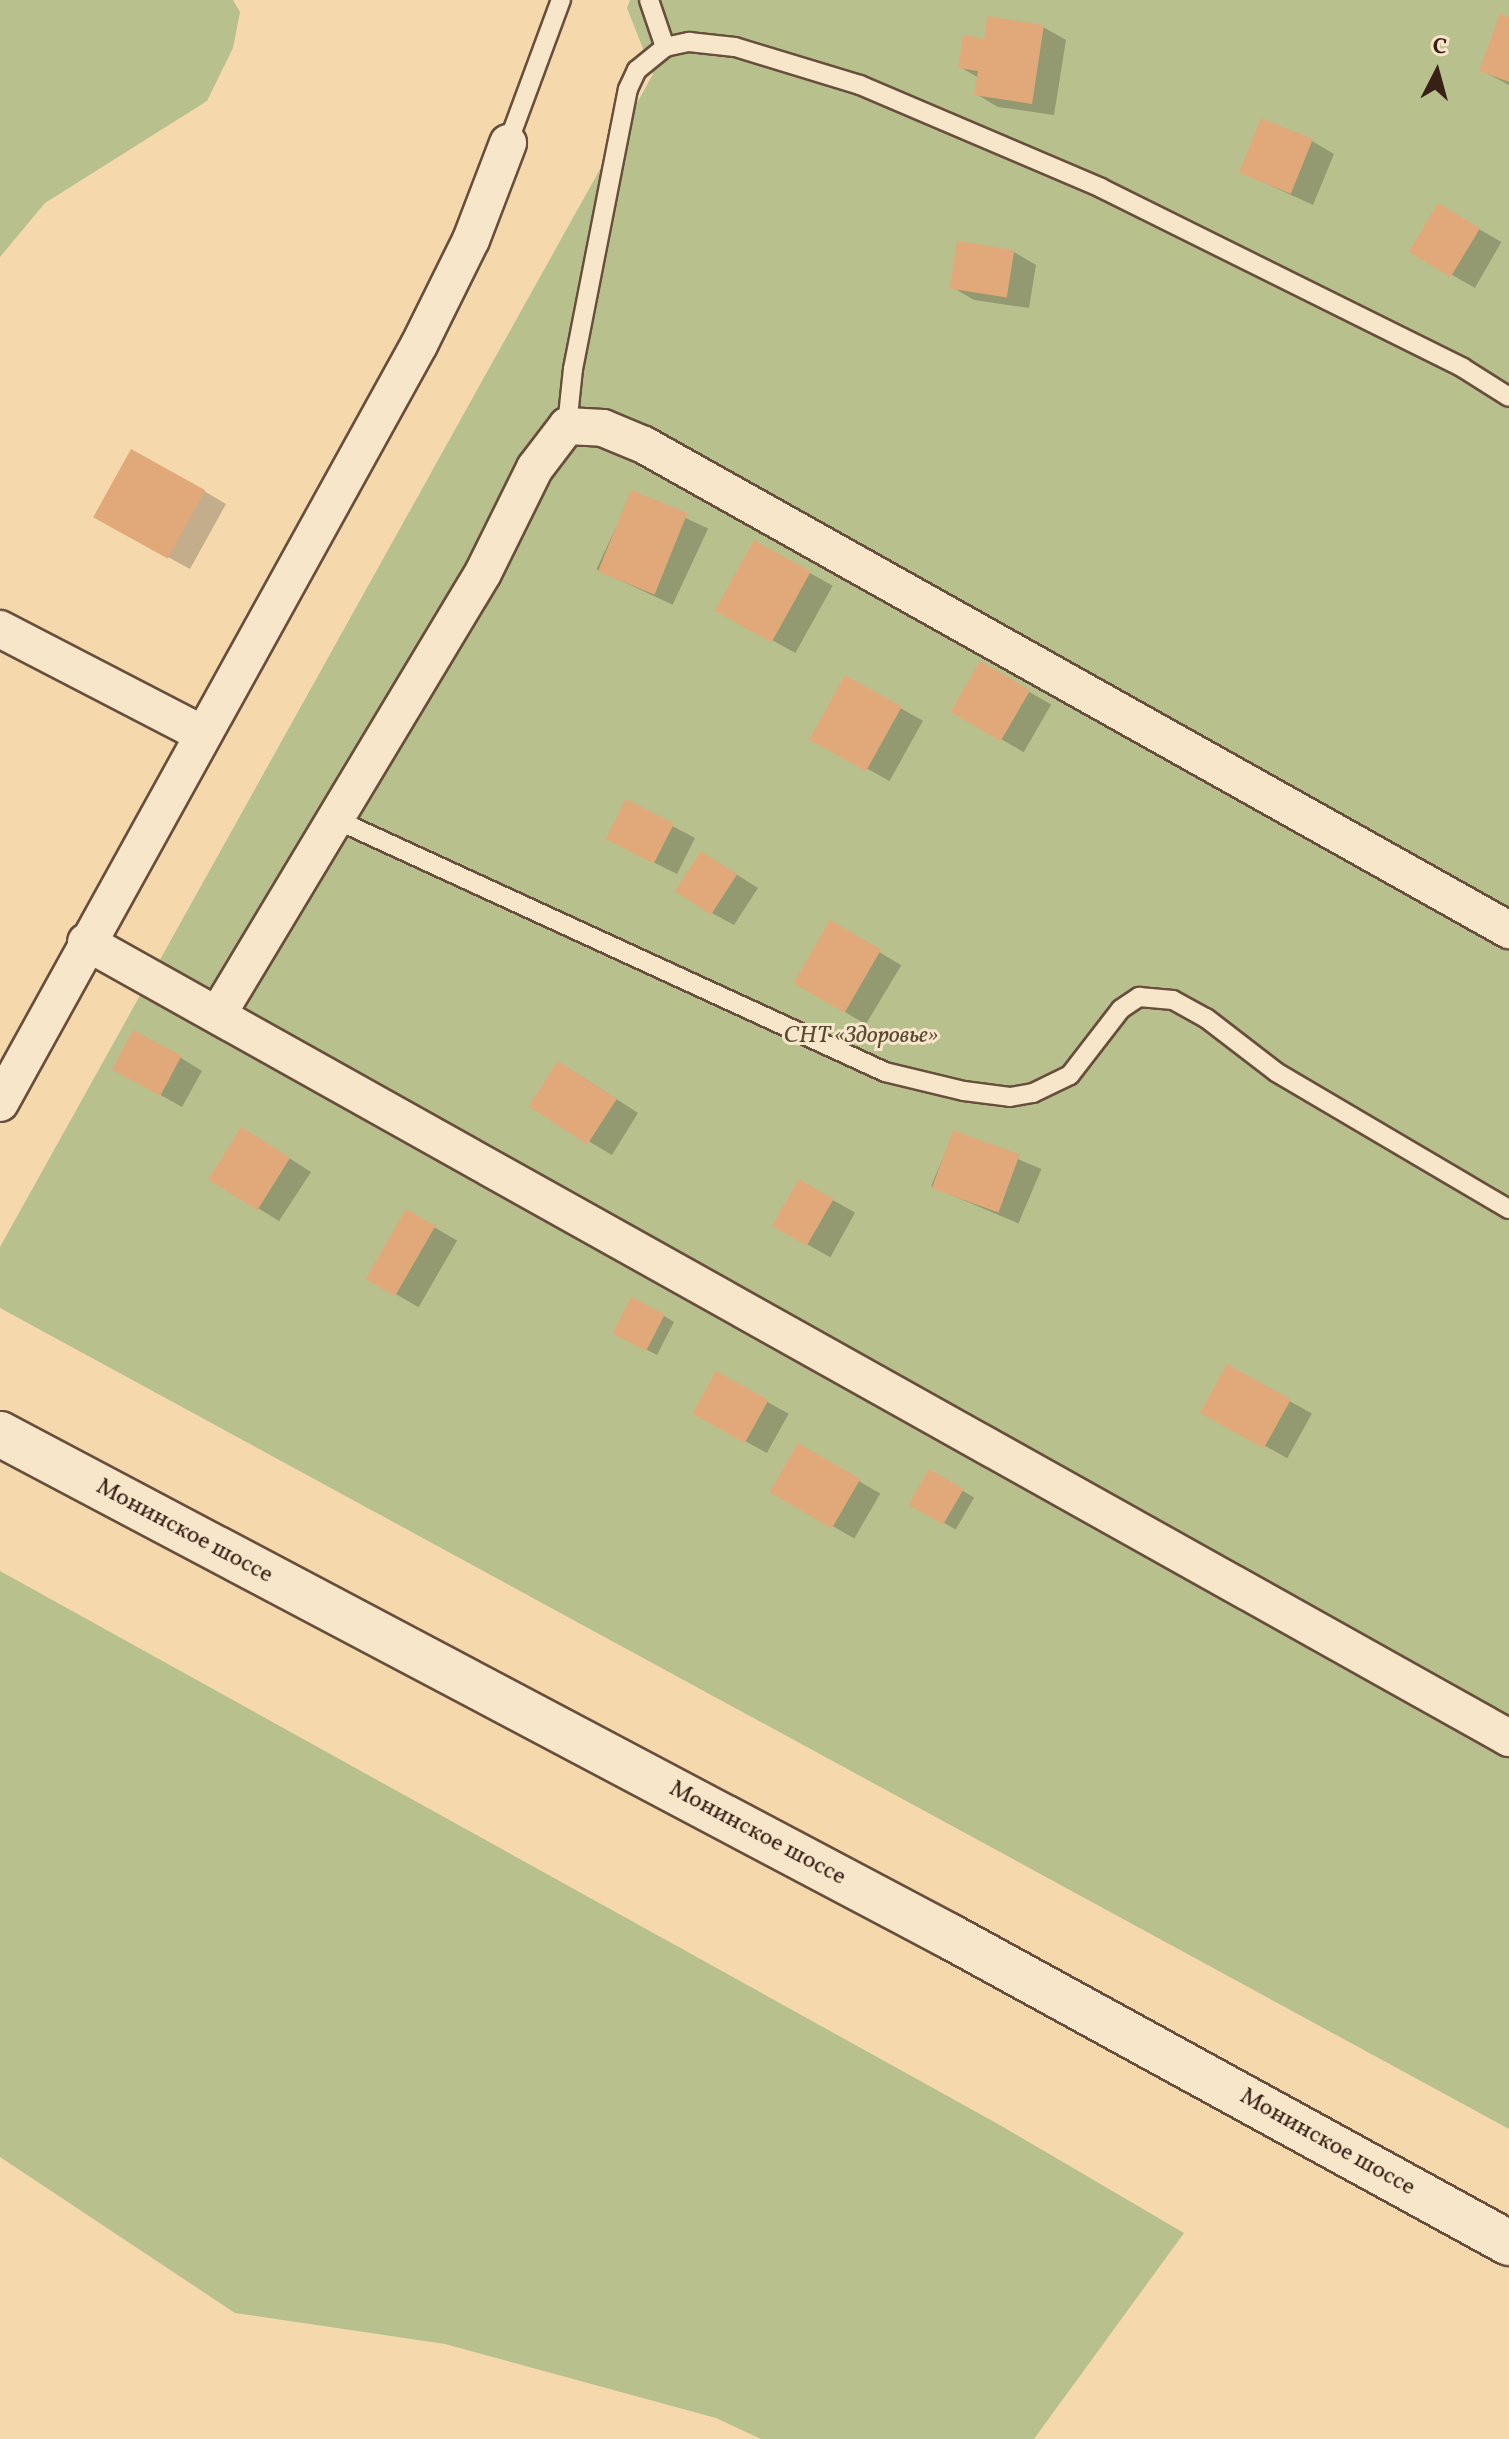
<!DOCTYPE html>
<html>
<head>
<meta charset="utf-8">
<style>
  body { margin:0 }
  #map { position:relative; width:1509px; height:2439px; overflow:hidden; background:#f5d9ad; font-family:Vollkorn,serif }
  div>[style] { position:absolute }
  [style*='--x'] { left:calc(var(--x)*1px); top:calc(var(--y)*1px); width:calc(var(--w)*1px); rotate:calc(var(--a)*1deg) }
  .green>* { inset:0; background:#b8c08d }
  .shadow>* { inset:0; background:#0003; transform-origin:0 0 }
  .building>* { inset:0; background:#e1a97a; transform-origin:0 0 }
  .roads { filter:drop-shadow(2px 0 #684e3c) drop-shadow(-2px 0 #684e3c) drop-shadow(0 2px #684e3c) drop-shadow(0 -2px #684e3c) }
  .service>* { height:18px; margin:-9px; padding:0 9px; transform-origin:9px; border-radius:9px; background:#f8e6ca }
  .minor>* { height:36px; margin:-18px; padding:0 18px; transform-origin:18px; border-radius:18px; background:#f8e6ca }
  .secondary>* { height:44px; margin:-22px; padding:0 22px; transform-origin:22px; border-radius:22px; background:#f8e6ca }
  span { translate:-50% -50%; white-space:nowrap; text-align:center; line-height:1.15; -webkit-text-stroke:6px #f8e6ca; paint-order:stroke }
  .park-label { font-size:24px; color:#594834; font-style:italic }
  .street-label { font-size:24px; color:#392017 }
  .north { position:absolute; left:1397px; top:32px; width:80px; height:80px; -webkit-text-stroke:6px #f8e6ca; paint-order:stroke; rotate:6deg; font-size:22px; font-weight:700; line-height:32px; text-align:center; color:#392017 }
  .north::after { content:''; display:block; margin:auto; width:28px; height:36px; background:#392017; clip-path:polygon(50% 0,100% 100%,50% 72%,0 100%) }
</style>
</head>
<body>
<div id="map">
  <div class="green">
    <i style="clip-path:polygon(0 0,233px 0,240px 12px,233px 48px,207px 101px,45px 203px,0 257px)"></i>
    <i style="clip-path:polygon(630px 0,1509px 0,1509px 2129px,0 1308px,0 1247px,653px 74px,627px 8px)"></i>
    <i style="clip-path:polygon(0 1571px,998px 2124px,1184px 2233px,1034px 2439px,761px 2439px,716px 2418px,445px 2344px,235px 2313px,0 2157px)"></i>
  </div>
  <div class="shadow">
    <i style="clip-path:polygon(1509px 19px,1509px 85px,1482px 71px)"></i>
    <i style="clip-path:polygon(1043px 27px,1066px 40px,1054px 115px,998px 107px,976px 94px,979px 78px,960px 67px,986px 41px)"></i>
    <i style="clip-path:polygon(1312px 141px,1334px 154px,1313px 205px,1241px 172px)"></i>
    <i style="left:1439px;top:206px;width:72px;height:53px;rotate:30deg"></i>
    <i style="clip-path:polygon(1014px 252px,1036px 265px,1029px 308px,974px 300px,952px 287px)"></i>
    <i style="clip-path:polygon(204px 491px,226px 504px,190px 569px,118px 530px)"></i>
    <i style="left:632px;top:493px;width:84px;height:84px;rotate:25deg"></i>
    <i style="left:754px;top:542px;width:90px;height:77px;rotate:29deg"></i>
    <i style="left:981px;top:664px;width:81px;height:55px;rotate:30deg"></i>
    <i style="left:846px;top:678px;width:88px;height:69px;rotate:29deg"></i>
    <i style="clip-path:polygon(627px 802px,695px 838px,677px 874px,631px 851px)"></i>
    <i style="clip-path:polygon(723px 866px,758px 888px,734px 925px,712px 913px)"></i>
    <i style="left:831px;top:923px;width:82px;height:69px;rotate:31deg"></i>
    <i style="clip-path:polygon(181px 1058px,202px 1071px,182px 1107px,113px 1068px)"></i>
    <i style="clip-path:polygon(581px 1076px,638px 1113px,612px 1155px,590px 1142px)"></i>
    <i style="left:954px;top:1132px;width:95px;height:59px;rotate:23deg"></i>
    <i style="clip-path:polygon(264px 1142px,311px 1172px,279px 1221px,211px 1179px)"></i>
    <i style="left:800px;top:1182px;width:63px;height:51px;rotate:29deg"></i>
    <i style="left:406px;top:1211px;width:59px;height:77px;rotate:30deg"></i>
    <i style="clip-path:polygon(664px 1316px,674px 1322px,657px 1355px,626px 1339px)"></i>
    <i style="left:1228px;top:1367px;width:96px;height:51px;rotate:29deg"></i>
    <i style="left:717px;top:1374px;width:82px;height:45px;rotate:29deg"></i>
    <i style="left:798px;top:1446px;width:95px;height:52px;rotate:30deg"></i>
    <i style="left:930px;top:1472px;width:51px;height:37px;rotate:30deg"></i>
  </div>
  <div class="building">
    <i style="clip-path:polygon(1500px 13px,1509px 17px,1509px 82px,1479px 71px)"></i>
    <i style="clip-path:polygon(987px 16px,1044px 25px,1032px 104px,974px 95px,978px 71px,958px 68px,963px 35px,984px 39px)"></i>
    <i style="left:1261px;top:118px;width:56px;height:59px;rotate:22deg"></i>
    <i style="left:1438px;top:203px;width:49px;height:57px;rotate:31deg"></i>
    <i style="left:957px;top:241px;width:58px;height:48px;rotate:9deg"></i>
    <i style="left:131px;top:449px;width:85px;height:78px;rotate:29deg"></i>
    <i style="left:631px;top:490px;width:61px;height:88px;rotate:22deg"></i>
    <i style="left:754px;top:540px;width:65px;height:81px;rotate:29deg"></i>
    <i style="left:980px;top:661px;width:58px;height:59px;rotate:30deg"></i>
    <i style="left:845px;top:675px;width:65px;height:74px;rotate:29deg"></i>
    <i style="left:626px;top:799px;width:54px;height:45px;rotate:27deg"></i>
    <i style="left:701px;top:851px;width:43px;height:48px;rotate:33deg"></i>
    <i style="left:830px;top:920px;width:59px;height:73px;rotate:30deg"></i>
    <i style="left:133px;top:1030px;width:55px;height:45px;rotate:28deg"></i>
    <i style="left:558px;top:1061px;width:70px;height:54px;rotate:33deg"></i>
    <i style="left:241px;top:1127px;width:58px;height:62px;rotate:32deg"></i>
    <i style="left:953px;top:1130px;width:71px;height:62px;rotate:20deg"></i>
    <i style="left:799px;top:1179px;width:40px;height:54px;rotate:30deg"></i>
    <i style="left:406px;top:1209px;width:34px;height:81px;rotate:30deg"></i>
    <i style="left:631px;top:1297px;width:38px;height:41px;rotate:27deg"></i>
    <i style="left:1227px;top:1364px;width:73px;height:56px;rotate:29deg"></i>
    <i style="left:716px;top:1371px;width:60px;height:49px;rotate:29deg"></i>
    <i style="left:798px;top:1443px;width:72px;height:57px;rotate:30deg"></i>
    <i style="left:929px;top:1469px;width:40px;height:41px;rotate:30deg"></i>
  </div>
  <div class="roads">
    <div class="service">
      <i style="--x:649;--y:0;--w:50;--a:71.2"></i>
      <i style="--x:508;--y:143;--w:153;--a:-69.7"></i>
      <i style="--x:567;--y:426;--w:57;--a:-84"></i>
      <i style="--x:573;--y:369;--w:285;--a:-78.9"></i>
      <i style="--x:628;--y:89;--w:21;--a:-65"></i>
      <i style="--x:637;--y:70;--w:36;--a:-39"></i>
      <i style="--x:665;--y:47;--w:25;--a:-12"></i>
      <i style="--x:689;--y:42;--w:46;--a:6.2"></i>
      <i style="--x:735;--y:47;--w:131;--a:16.9"></i>
      <i style="--x:860;--y:85;--w:262;--a:23.1"></i>
      <i style="--x:1101;--y:188;--w:404;--a:26.4"></i>
      <i style="--x:1463;--y:368;--w:54;--a:32.2"></i>
      <i style="--x:335;--y:819;--w:605;--a:24.7"></i>
      <i style="--x:885;--y:1072;--w:81;--a:13.5"></i>
      <i style="--x:964;--y:1091;--w:46;--a:7.4"></i>
      <i style="--x:1010;--y:1097;--w:23;--a:-10"></i>
      <i style="--x:1033;--y:1093;--w:41;--a:-25.9"></i>
      <i style="--x:1070;--y:1075;--w:83;--a:-52.3"></i>
      <i style="--x:1121;--y:1009;--w:22;--a:-34"></i>
      <i style="--x:1139;--y:997;--w:34;--a:5"></i>
      <i style="--x:1173;--y:1000;--w:38;--a:29"></i>
      <i style="--x:1206;--y:1018;--w:88;--a:37.6"></i>
      <i style="--x:1276;--y:1072;--w:270;--a:30.5"></i>
    </div>
    <div class="minor">
      <i style="--x:0;--y:629;--w:226;--a:27.4"></i>
      <i style="--x:86;--y:942;--w:1631;--a:29.22"></i>
      <i style="--x:218;--y:1014;--w:514;--a:-59"></i>
      <i style="--x:483;--y:573;--w:117;--a:-63.7"></i>
      <i style="--x:535;--y:468;--w:53;--a:-52.7"></i>
      <i style="--x:567;--y:426;--w:36;--a:3"></i>
      <i style="--x:603;--y:428;--w:44;--a:22.5"></i>
      <i style="--x:644;--y:445;--w:992;--a:29.28"></i>
      <i style="--x:0;--y:1103;--w:866;--a:-61.07"></i>
      <i style="--x:419;--y:345;--w:117;--a:-63.7"></i>
      <i style="--x:471;--y:240;--w:104;--a:-69.1"></i>
    </div>
    <div class="secondary">
      <i style="--x:0;--y:1434;--w:1074;--a:27.88"></i>
      <i style="--x:949;--y:1936;--w:639;--a:28.73"></i>
    </div>
  </div>
  <div class="park-label">
    <span style="left:861px;top:1037px">СНТ «Здоровье»</span>
  </div>
  <div class="street-label">
    <span style="left:184px;top:1532px;rotate:28deg">Монинское шоссе</span>
    <span style="left:757px;top:1834px;rotate:28deg">Монинское шоссе</span>
    <span style="left:1327px;top:2143px;rotate:29deg">Монинское шоссе</span>
  </div>
  <div class="north">С</div>
</div>
</body>
</html>
